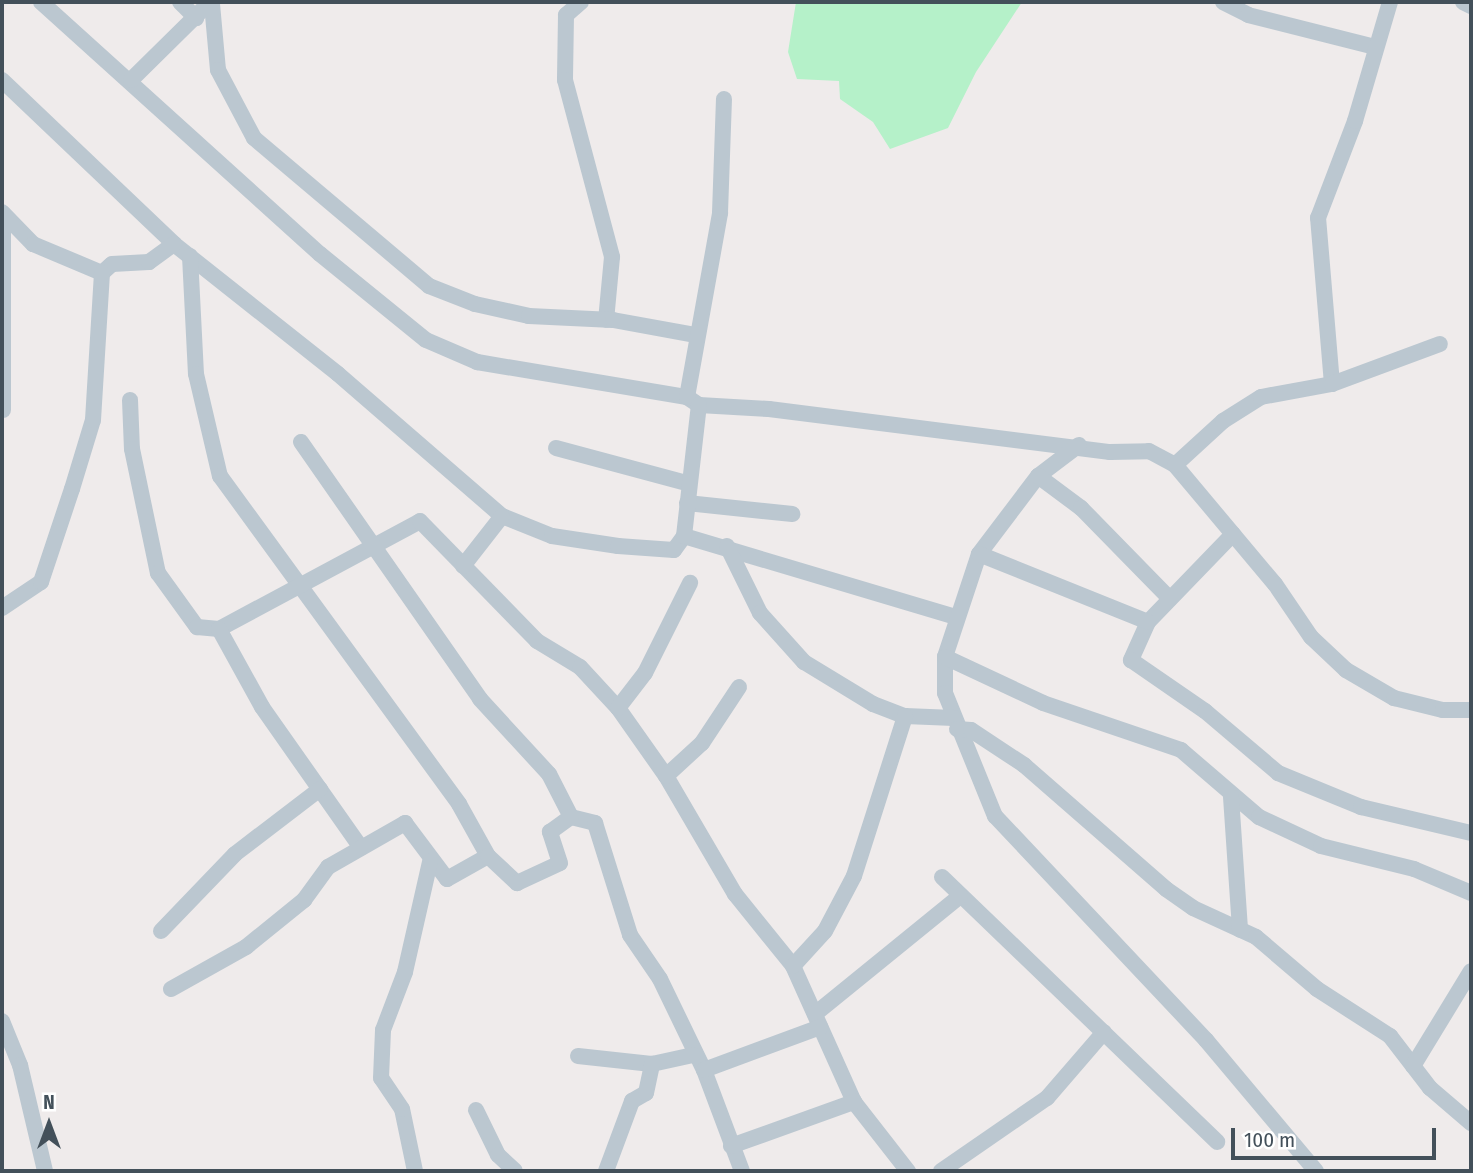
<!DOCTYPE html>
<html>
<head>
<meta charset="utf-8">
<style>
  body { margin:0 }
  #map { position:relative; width:1473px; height:1173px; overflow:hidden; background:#efebeb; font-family:"Fira Sans Condensed",sans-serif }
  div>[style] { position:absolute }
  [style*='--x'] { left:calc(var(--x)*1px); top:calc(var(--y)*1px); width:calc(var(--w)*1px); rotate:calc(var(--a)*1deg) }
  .green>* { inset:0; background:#b5f1c9 }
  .minor>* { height:16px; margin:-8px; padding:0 8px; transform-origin:8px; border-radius:8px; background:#bbc7d0 }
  span { translate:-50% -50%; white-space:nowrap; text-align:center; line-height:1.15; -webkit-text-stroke:5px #fff; paint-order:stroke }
  .frame { position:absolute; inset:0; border:4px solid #43505a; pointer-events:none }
  .north { position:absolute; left:14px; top:1089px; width:70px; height:70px; -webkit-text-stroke:5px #fff; paint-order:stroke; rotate:0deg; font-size:19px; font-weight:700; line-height:28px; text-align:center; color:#43505a }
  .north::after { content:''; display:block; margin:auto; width:24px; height:32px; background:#43505a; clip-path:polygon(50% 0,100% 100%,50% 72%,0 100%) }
  .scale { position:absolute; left:1231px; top:1128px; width:205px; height:32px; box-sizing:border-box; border:4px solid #43505a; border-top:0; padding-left:9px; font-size:21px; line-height:24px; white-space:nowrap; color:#43505a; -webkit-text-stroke:5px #fff; paint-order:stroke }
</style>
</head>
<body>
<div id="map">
  <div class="green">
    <i style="clip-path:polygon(796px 2px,1022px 2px,976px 72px,948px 128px,890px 149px,873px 122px,840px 99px,839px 81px,797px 79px,788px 52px)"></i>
  </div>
  <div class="minor">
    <i style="--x:41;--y:2;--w:376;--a:42.1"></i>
    <i style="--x:320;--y:254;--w:136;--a:39.1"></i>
    <i style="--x:426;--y:340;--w:56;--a:23.3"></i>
    <i style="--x:477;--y:362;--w:213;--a:9.5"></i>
    <i style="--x:687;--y:397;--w:14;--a:34"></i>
    <i style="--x:699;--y:405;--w:70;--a:3.3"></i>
    <i style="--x:769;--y:409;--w:344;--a:7.2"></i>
    <i style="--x:1110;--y:452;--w:39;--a:-1"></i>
    <i style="--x:1149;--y:451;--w:30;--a:28"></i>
    <i style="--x:1175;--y:465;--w:155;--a:50"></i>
    <i style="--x:1275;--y:584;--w:64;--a:55.8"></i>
    <i style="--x:1311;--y:637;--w:48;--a:43.3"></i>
    <i style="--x:1346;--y:670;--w:56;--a:30.3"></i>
    <i style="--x:1394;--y:698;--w:50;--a:13.8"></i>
    <i style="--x:1443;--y:710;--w:28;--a:0"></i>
    <i style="--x:180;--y:2;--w:23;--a:45"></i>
    <i style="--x:581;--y:2;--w:20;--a:139"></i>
    <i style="--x:566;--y:15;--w:65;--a:90.9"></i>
    <i style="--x:565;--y:80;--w:183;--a:75.1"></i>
    <i style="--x:612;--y:257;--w:63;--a:95.4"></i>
    <i style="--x:1223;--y:2;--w:28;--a:27"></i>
    <i style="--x:1248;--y:15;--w:131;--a:14.1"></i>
    <i style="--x:1463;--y:2;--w:9;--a:27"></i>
    <i style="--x:212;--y:4;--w:66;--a:84.8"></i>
    <i style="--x:218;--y:70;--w:77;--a:62.1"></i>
    <i style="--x:254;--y:138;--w:229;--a:40.2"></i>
    <i style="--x:429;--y:286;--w:49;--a:21.4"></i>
    <i style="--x:475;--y:304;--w:55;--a:12.5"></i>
    <i style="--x:529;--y:316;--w:84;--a:2.7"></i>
    <i style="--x:613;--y:320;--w:83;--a:10.4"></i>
    <i style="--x:2;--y:80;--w:238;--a:43.6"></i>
    <i style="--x:174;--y:244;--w:209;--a:38.4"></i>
    <i style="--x:338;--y:374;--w:217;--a:40.9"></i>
    <i style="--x:502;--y:516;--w:54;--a:21.8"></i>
    <i style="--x:552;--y:536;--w:67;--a:8.6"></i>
    <i style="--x:618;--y:546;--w:56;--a:4.1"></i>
    <i style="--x:674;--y:550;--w:17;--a:-54"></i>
    <i style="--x:684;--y:536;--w:284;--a:16.6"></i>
    <i style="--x:131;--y:80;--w:111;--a:-44.6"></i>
    <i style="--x:2;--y:212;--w:45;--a:45.9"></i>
    <i style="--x:33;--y:244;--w:75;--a:22.8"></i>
    <i style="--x:102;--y:273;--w:13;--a:-42"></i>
    <i style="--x:112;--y:264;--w:37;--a:-3"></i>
    <i style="--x:149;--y:262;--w:31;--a:-36"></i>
    <i style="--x:190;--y:256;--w:118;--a:87.1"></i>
    <i style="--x:196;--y:374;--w:105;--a:76.8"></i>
    <i style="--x:220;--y:476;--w:406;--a:53.9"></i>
    <i style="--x:459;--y:804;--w:60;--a:60.9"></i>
    <i style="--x:1332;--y:384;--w:167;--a:-94.8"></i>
    <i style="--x:1318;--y:218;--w:104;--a:-69.1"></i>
    <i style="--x:1355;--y:121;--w:124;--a:-73.6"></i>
    <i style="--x:687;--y:397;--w:187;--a:-79.8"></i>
    <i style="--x:720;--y:213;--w:114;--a:-88"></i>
    <i style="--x:130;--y:400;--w:49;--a:87.7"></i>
    <i style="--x:132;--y:449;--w:127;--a:78.2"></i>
    <i style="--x:158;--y:573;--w:67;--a:54.2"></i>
    <i style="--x:197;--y:627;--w:22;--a:5"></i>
    <i style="--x:219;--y:629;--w:228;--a:-28.2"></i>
    <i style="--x:420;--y:521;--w:168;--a:45.7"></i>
    <i style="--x:537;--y:641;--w:50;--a:31.2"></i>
    <i style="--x:580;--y:667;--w:56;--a:47.2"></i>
    <i style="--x:618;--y:708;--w:83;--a:54.8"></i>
    <i style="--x:666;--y:776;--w:137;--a:59.7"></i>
    <i style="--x:735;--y:894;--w:92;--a:51.1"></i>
    <i style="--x:793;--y:966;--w:149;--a:65.8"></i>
    <i style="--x:854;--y:1102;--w:88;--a:52"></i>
    <i style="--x:3;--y:410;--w:196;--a:-90"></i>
    <i style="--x:301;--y:442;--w:313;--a:55.1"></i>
    <i style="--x:480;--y:699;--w:102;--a:47.4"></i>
    <i style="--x:549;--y:774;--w:48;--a:62.9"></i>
    <i style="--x:571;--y:817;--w:25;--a:14"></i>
    <i style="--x:595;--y:823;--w:117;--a:72.6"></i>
    <i style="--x:630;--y:935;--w:53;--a:55.7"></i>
    <i style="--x:660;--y:979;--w:101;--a:64.2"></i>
    <i style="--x:704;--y:1070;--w:108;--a:69.4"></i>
    <i style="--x:1079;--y:445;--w:51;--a:142.9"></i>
    <i style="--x:1038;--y:476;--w:98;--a:127.1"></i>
    <i style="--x:979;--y:554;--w:108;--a:108.3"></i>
    <i style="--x:945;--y:657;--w:36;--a:90"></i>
    <i style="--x:945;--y:693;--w:133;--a:67.9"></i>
    <i style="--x:995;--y:816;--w:308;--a:46.7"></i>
    <i style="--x:1206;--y:1040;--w:171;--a:50"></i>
    <i style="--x:556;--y:448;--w:136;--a:15"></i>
    <i style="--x:1175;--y:465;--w:65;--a:-42.5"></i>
    <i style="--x:1223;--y:421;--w:45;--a:-32.3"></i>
    <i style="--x:1261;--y:397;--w:72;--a:-10.4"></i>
    <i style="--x:1332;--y:384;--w:115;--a:-20.3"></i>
    <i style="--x:1038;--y:476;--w:54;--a:36.7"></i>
    <i style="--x:1081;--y:508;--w:127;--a:45.6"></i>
    <i style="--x:687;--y:503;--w:106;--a:6"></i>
    <i style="--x:1233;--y:534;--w:122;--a:134"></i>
    <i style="--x:1148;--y:622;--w:42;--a:114.1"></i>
    <i style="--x:1131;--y:660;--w:90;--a:34.6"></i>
    <i style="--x:1205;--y:711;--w:96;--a:40.3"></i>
    <i style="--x:1278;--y:773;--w:90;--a:22.3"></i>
    <i style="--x:1361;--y:807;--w:113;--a:13.3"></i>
    <i style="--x:684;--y:536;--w:132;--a:-83.5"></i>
    <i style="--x:727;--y:546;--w:75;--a:63.8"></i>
    <i style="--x:760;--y:613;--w:66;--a:48.1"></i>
    <i style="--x:804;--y:662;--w:81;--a:31.3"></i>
    <i style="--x:873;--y:704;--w:34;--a:21"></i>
    <i style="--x:905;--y:716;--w:49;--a:2.3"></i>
    <i style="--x:979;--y:554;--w:182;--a:21.9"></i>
    <i style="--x:463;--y:566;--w:63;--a:-52"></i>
    <i style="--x:2;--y:608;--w:47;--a:-33.7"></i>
    <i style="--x:41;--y:582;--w:98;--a:-71.6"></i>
    <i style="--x:72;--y:489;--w:72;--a:-73.1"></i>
    <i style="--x:93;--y:420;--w:147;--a:-86.5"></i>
    <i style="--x:219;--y:629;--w:89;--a:61.1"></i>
    <i style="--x:262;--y:707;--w:172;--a:54.9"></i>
    <i style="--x:945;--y:657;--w:108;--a:25.1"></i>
    <i style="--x:1043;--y:703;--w:146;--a:18.8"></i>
    <i style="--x:1181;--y:750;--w:103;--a:40.7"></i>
    <i style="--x:1259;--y:817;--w:68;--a:25.1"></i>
    <i style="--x:1321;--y:846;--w:96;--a:13.9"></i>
    <i style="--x:1414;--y:869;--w:62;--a:22.8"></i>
    <i style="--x:618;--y:708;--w:44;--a:-52.4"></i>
    <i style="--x:645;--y:673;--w:101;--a:-63.4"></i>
    <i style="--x:957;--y:729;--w:14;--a:4"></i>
    <i style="--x:971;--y:730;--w:64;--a:33.4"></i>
    <i style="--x:1024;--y:765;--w:189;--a:41.1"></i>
    <i style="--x:1166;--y:889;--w:33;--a:35"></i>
    <i style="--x:1193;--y:908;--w:69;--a:24.7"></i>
    <i style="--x:1256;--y:937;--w:80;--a:40.4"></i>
    <i style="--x:1317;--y:989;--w:87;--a:32.8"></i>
    <i style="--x:1390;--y:1036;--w:66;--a:52.4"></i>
    <i style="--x:1430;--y:1088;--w:54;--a:40.5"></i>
    <i style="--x:666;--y:776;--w:49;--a:-42.5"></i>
    <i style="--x:702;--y:743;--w:67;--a:-56.5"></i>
    <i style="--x:1231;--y:797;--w:133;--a:86.1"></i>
    <i style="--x:942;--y:877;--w:382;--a:43.9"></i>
    <i style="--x:161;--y:931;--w:107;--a:-46.1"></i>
    <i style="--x:235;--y:854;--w:107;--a:-37.4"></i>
    <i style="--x:793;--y:966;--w:47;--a:-47.6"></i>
    <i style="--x:825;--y:931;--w:62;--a:-62.2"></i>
    <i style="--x:854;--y:876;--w:168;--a:-72.3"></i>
    <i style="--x:171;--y:989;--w:86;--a:-29.2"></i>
    <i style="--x:246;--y:947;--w:75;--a:-39"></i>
    <i style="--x:304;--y:900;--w:41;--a:-54"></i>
    <i style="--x:328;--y:867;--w:89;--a:-29.7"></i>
    <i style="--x:405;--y:823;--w:70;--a:53.1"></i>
    <i style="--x:447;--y:879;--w:47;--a:-29.3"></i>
    <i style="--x:488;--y:856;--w:40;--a:43"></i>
    <i style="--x:517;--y:883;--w:47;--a:-24.9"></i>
    <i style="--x:560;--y:863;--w:33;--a:-108"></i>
    <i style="--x:550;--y:832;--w:26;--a:-36"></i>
    <i style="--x:815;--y:1014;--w:187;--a:-39.1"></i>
    <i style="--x:2;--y:1021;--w:48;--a:67.8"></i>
    <i style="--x:20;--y:1065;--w:109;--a:76.7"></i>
    <i style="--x:578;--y:1056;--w:74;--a:6.2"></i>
    <i style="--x:652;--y:1064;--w:42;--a:-12.4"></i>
    <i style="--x:1413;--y:1066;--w:111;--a:-58.6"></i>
    <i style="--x:704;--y:1070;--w:124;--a:-20.3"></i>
    <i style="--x:476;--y:1110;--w:50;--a:63.9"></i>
    <i style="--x:498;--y:1155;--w:23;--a:43"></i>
    <i style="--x:731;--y:1146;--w:131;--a:-19.7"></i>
    <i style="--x:415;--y:1171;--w:63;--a:-101.8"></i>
    <i style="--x:402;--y:1109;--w:37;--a:-124"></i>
    <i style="--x:381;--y:1078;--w:48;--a:-87.6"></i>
    <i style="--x:383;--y:1030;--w:62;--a:-69.2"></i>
    <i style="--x:405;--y:972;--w:113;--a:-77.2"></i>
    <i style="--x:606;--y:1171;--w:75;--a:-69.6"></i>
    <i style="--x:632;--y:1101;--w:16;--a:-30"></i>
    <i style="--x:646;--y:1093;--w:30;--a:-78"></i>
    <i style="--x:941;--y:1171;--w:129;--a:-34.6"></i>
    <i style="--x:1047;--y:1098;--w:87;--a:-49.2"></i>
  </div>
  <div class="frame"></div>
  <div class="north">N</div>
  <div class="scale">100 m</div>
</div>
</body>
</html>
